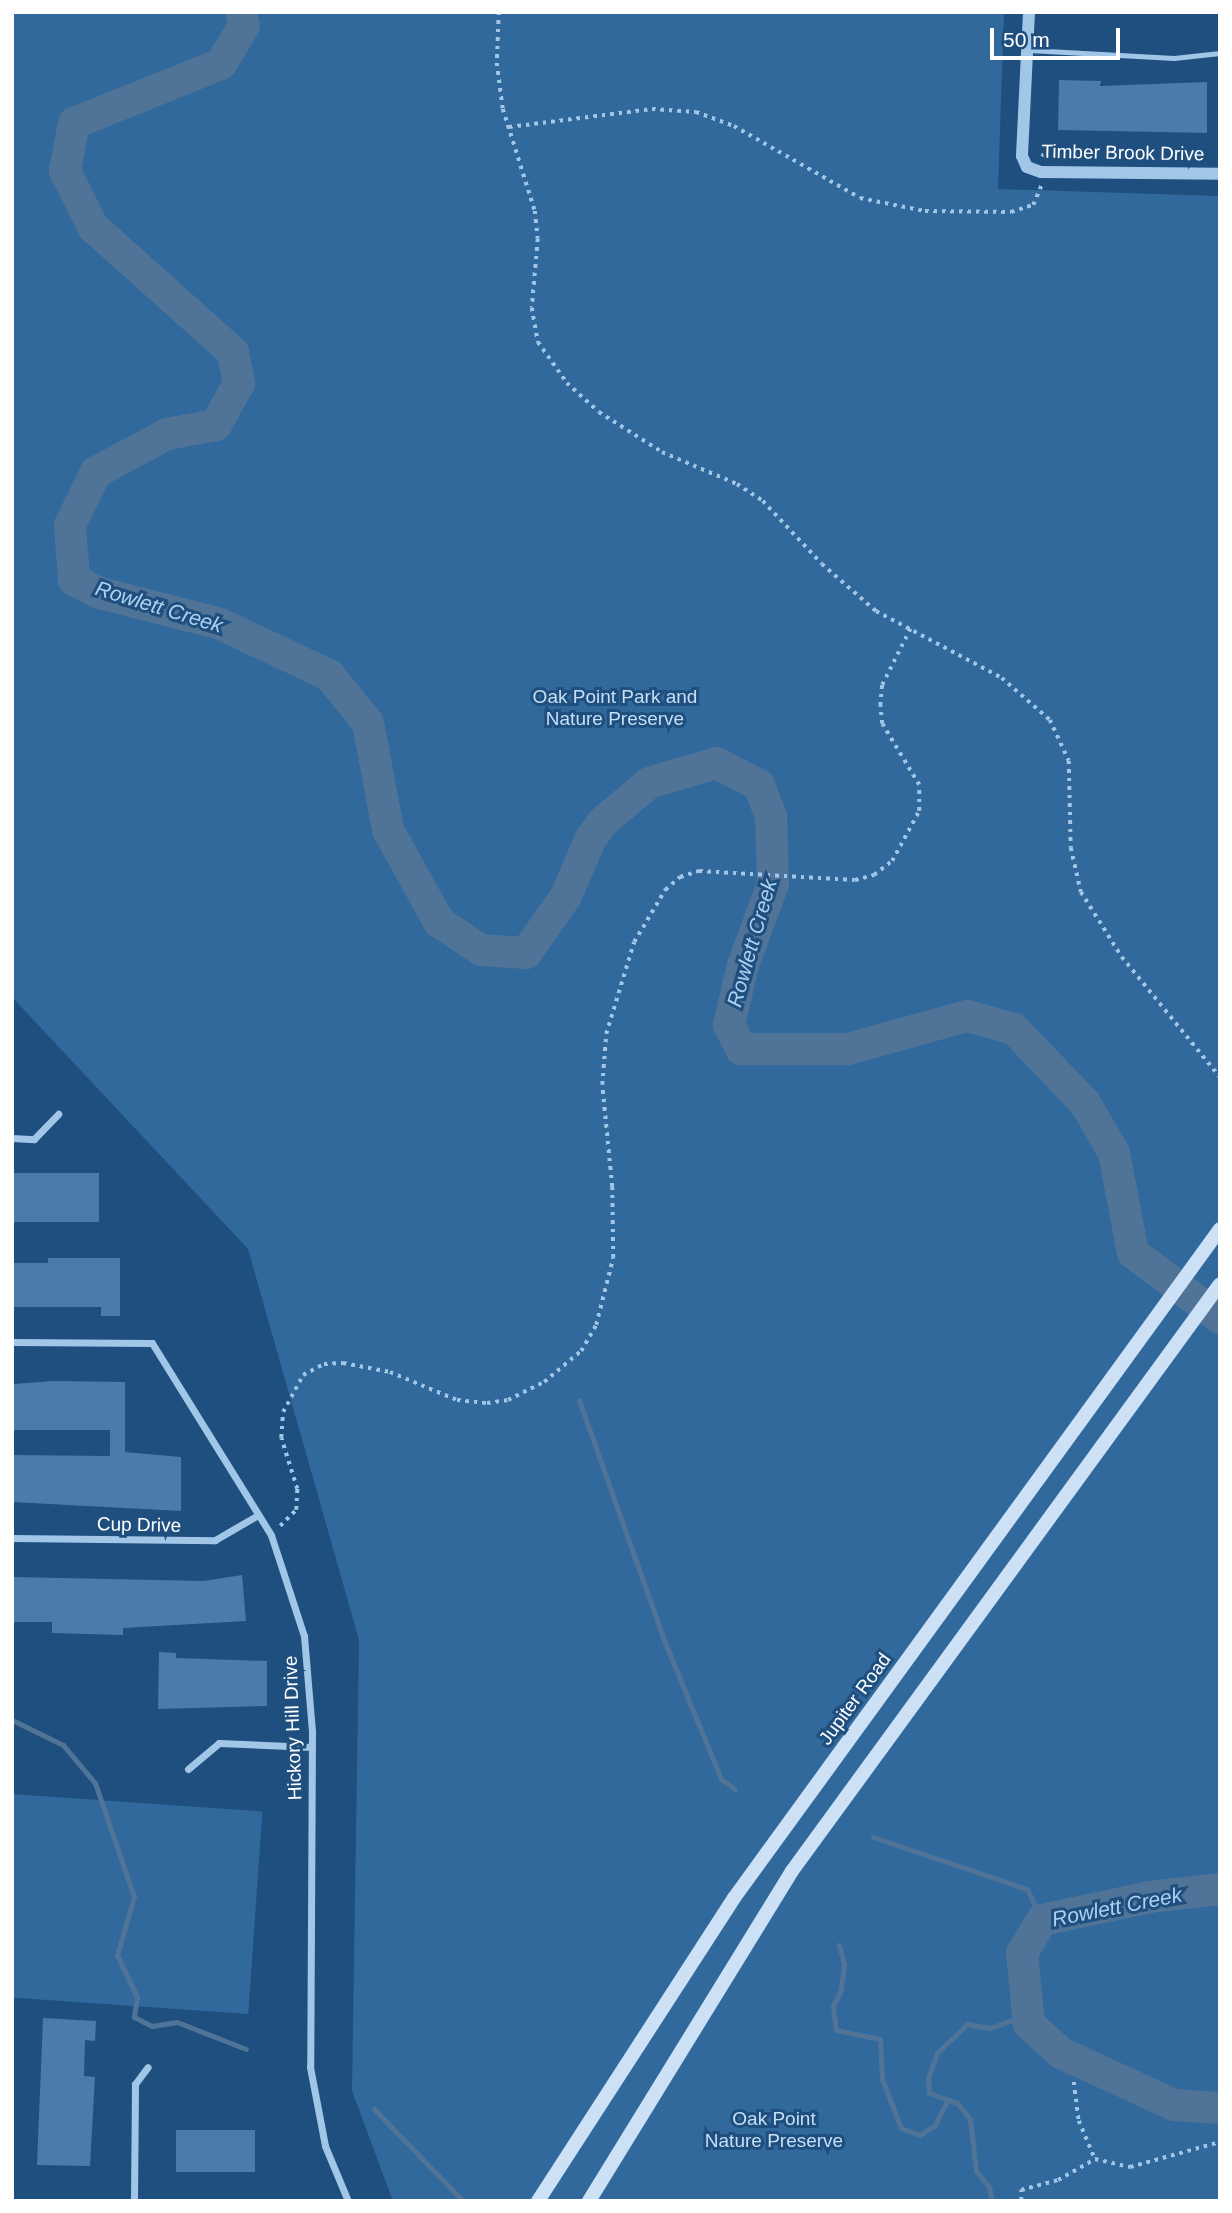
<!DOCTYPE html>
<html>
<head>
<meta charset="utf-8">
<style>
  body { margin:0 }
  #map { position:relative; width:1232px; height:2213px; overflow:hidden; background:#1e4f7e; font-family:Helvetica,sans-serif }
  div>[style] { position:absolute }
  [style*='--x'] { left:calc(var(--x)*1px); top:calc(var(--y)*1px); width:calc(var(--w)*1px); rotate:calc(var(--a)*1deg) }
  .green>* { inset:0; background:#31699c; transform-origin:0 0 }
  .stream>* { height:5px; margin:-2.5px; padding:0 2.5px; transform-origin:2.5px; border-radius:2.5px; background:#507497 }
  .river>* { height:32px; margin:-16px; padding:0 16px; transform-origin:16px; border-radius:16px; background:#507497 }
  .building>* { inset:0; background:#4a7baa; transform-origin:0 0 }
  .path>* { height:3.5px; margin-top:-1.75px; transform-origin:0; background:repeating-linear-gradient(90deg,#a1c6e8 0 3.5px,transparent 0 8.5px) }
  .service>* { height:5px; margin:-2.5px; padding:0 2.5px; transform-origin:2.5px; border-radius:2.5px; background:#a1c6e8 }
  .minor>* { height:7px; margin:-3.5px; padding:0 3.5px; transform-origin:3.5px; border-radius:3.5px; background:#a1c6e8 }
  .tertiary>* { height:12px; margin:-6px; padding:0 6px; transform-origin:6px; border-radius:6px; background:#a1c6e8 }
  .secondary>* { height:14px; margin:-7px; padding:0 7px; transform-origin:7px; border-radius:7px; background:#cce1f6 }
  span { translate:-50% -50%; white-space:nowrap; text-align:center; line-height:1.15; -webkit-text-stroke:6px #1e4f7e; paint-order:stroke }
  .street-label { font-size:19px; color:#fff }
  .park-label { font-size:19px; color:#c5dff6 }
  .water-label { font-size:21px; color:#acd0f0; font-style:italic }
  .frame { position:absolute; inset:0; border:14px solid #fff; pointer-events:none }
  .scale { position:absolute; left:990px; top:28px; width:130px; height:32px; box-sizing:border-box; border:4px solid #fff; border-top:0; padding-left:9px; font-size:21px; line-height:24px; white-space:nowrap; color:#fff; -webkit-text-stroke:5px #1e4f7e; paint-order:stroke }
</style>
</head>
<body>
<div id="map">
  <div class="green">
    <i style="clip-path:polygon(12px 12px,1004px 12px,998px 189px,1220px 196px,1220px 2201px,393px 2201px,352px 2091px,359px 1640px,248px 1249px,12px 997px)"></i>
    <i style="left:12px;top:1794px;width:251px;height:203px;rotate:4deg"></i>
  </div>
  <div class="stream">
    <i style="--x:579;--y:1400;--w:255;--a:70.5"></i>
    <i style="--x:664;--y:1640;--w:150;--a:67.7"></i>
    <i style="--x:721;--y:1779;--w:17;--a:36"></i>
    <i style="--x:12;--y:1720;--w:57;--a:26.1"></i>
    <i style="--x:63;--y:1745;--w:50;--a:49.9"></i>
    <i style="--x:95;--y:1783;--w:120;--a:71.1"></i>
    <i style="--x:134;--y:1897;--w:60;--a:106.3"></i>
    <i style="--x:117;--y:1955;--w:47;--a:64.5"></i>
    <i style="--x:137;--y:1997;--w:20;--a:99"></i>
    <i style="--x:134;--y:2017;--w:20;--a:27"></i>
    <i style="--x:152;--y:2026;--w:25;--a:-9"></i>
    <i style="--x:177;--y:2022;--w:74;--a:21.4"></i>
    <i style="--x:873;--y:1837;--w:163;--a:18.7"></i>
    <i style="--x:1027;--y:1889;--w:34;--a:64"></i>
    <i style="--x:839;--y:1945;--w:20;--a:75"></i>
    <i style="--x:844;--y:1964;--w:26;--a:97"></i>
    <i style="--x:841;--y:1990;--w:18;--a:117"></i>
    <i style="--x:833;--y:2006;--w:24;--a:83"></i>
    <i style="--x:836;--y:2030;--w:45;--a:11.6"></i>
    <i style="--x:880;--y:2039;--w:40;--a:87.1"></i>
    <i style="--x:882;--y:2079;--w:53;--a:68.8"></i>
    <i style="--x:901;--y:2128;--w:20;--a:20"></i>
    <i style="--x:920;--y:2135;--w:17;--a:-33"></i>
    <i style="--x:934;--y:2126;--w:27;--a:-62"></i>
    <i style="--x:374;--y:2109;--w:128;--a:45.9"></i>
    <i style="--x:992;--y:2201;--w:14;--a:-102"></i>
    <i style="--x:989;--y:2187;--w:21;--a:-129"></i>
    <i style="--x:976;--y:2171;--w:52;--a:-96.6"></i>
    <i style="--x:970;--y:2119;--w:21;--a:-129"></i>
    <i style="--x:957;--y:2103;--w:30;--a:-160"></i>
    <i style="--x:929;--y:2093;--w:15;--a:-94"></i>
    <i style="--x:928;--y:2078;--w:27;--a:-70"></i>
    <i style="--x:937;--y:2053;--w:42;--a:-44"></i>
    <i style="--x:967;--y:2024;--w:23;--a:10"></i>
    <i style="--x:990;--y:2028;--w:20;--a:-20"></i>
    <i style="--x:1009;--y:2021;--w:20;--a:9"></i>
  </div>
  <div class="river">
    <i style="--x:241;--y:12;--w:14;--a:78"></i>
    <i style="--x:244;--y:26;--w:44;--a:121.2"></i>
    <i style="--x:221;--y:64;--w:158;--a:158.1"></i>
    <i style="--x:74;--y:123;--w:49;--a:100.6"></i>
    <i style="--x:65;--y:171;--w:63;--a:63.4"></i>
    <i style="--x:93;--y:227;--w:188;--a:41.8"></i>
    <i style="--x:233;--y:352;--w:32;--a:79"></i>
    <i style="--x:239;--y:383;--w:48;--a:118.7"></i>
    <i style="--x:216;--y:425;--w:50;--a:169.6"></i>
    <i style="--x:167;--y:434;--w:81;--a:151.8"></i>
    <i style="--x:96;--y:472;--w:59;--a:116.1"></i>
    <i style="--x:70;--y:525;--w:55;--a:85.8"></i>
    <i style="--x:74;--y:580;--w:29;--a:27"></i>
    <i style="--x:100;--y:593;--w:122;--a:14.3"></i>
    <i style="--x:218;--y:623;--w:123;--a:25.1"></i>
    <i style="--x:329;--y:675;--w:62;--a:50.9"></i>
    <i style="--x:368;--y:723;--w:109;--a:79.4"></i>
    <i style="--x:388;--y:830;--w:105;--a:61"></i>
    <i style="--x:439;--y:922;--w:50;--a:33.7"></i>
    <i style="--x:481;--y:950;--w:45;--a:3.8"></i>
    <i style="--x:526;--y:953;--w:70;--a:-54.9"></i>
    <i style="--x:566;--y:896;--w:63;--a:-66.7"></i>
    <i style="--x:591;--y:838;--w:21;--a:-53"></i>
    <i style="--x:604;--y:821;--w:59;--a:-40.2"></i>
    <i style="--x:649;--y:783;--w:70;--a:-16.6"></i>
    <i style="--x:716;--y:763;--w:48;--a:27.1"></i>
    <i style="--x:759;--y:785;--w:34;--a:69"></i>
    <i style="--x:771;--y:817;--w:67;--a:88.3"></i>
    <i style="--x:773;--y:884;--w:86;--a:110.3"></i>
    <i style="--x:743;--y:965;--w:62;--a:103.1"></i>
    <i style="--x:729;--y:1025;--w:27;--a:63"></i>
    <i style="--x:741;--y:1049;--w:107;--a:0"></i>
    <i style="--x:848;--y:1049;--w:123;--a:-15.5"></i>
    <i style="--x:967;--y:1016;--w:49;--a:15.5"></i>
    <i style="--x:1014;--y:1029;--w:103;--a:46.2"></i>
    <i style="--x:1085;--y:1103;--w:58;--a:59.9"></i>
    <i style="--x:1114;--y:1153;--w:102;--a:79.2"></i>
    <i style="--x:1133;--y:1253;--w:109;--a:36.8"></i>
    <i style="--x:1220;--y:1889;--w:70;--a:173.5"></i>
    <i style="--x:1150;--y:1897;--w:110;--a:168"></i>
    <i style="--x:1042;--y:1920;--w:39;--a:121"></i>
    <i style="--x:1022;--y:1953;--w:71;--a:84.4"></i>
    <i style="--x:1029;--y:2024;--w:43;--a:42.2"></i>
    <i style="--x:1061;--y:2053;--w:124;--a:24.7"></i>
    <i style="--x:1174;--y:2105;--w:46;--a:3.7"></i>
  </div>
  <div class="building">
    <i style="clip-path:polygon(1059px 80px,1101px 81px,1100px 86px,1207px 82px,1207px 133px,1058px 130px)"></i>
    <i style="left:99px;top:1173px;width:49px;height:87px;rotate:90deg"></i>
    <i style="clip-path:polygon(48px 1258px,120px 1258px,120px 1316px,101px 1316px,101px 1307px,12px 1307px,12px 1263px,48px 1263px)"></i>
    <i style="clip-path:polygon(53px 1381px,125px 1382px,125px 1452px,181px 1457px,181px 1511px,12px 1502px,12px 1455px,110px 1456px,110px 1430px,14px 1430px,14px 1384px)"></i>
    <i style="clip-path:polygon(242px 1575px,246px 1621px,123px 1628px,123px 1635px,52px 1633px,52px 1622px,13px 1622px,13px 1577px,204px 1581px)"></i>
    <i style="clip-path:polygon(159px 1652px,176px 1653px,176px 1658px,267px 1661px,267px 1706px,158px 1709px)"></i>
    <i style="clip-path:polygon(43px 2018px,96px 2021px,95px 2041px,85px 2040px,84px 2076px,95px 2077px,90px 2166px,37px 2165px)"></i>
    <i style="left:176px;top:2130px;width:79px;height:42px"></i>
  </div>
  <div class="path">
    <i style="--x:499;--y:12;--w:51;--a:92.2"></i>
    <i style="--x:497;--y:63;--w:46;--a:82.6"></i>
    <i style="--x:503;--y:109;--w:107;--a:72.6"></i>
    <i style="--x:535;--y:211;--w:28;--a:84"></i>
    <i style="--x:538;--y:239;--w:69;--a:95"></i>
    <i style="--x:532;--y:308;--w:35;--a:80"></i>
    <i style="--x:538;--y:342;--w:50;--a:54.7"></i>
    <i style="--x:567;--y:383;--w:43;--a:42.2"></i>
    <i style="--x:599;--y:412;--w:75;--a:32.4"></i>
    <i style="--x:662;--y:452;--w:82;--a:23.1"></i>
    <i style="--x:737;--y:484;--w:31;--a:33"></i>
    <i style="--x:763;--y:501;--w:86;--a:46.9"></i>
    <i style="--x:822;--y:564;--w:72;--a:41"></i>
    <i style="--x:876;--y:611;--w:143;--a:28"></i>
    <i style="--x:1002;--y:678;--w:64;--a:41.2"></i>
    <i style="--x:1050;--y:720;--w:45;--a:65.1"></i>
    <i style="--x:1069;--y:761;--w:87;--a:88.7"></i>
    <i style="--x:1071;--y:848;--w:45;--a:77.2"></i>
    <i style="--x:1081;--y:892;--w:77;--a:57.8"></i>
    <i style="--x:1122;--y:957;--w:155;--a:50.8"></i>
    <i style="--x:509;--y:127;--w:144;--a:-7.2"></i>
    <i style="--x:652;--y:109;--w:44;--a:3.9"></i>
    <i style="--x:696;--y:112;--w:40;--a:20.2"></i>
    <i style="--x:734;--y:126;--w:145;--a:29.7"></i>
    <i style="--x:860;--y:198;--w:66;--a:11.3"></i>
    <i style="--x:925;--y:211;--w:86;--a:0.7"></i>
    <i style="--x:1011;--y:212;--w:23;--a:-18"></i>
    <i style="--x:1033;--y:205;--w:21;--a:-67"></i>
    <i style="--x:1042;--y:157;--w:13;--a:-63"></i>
    <i style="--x:280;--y:1526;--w:23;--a:-45"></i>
    <i style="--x:296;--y:1510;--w:21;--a:-87"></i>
    <i style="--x:297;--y:1489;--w:53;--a:-107.4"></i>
    <i style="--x:281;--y:1438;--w:26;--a:-86"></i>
    <i style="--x:283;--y:1412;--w:42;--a:-61.6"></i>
    <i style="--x:303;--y:1375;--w:24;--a:-28"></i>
    <i style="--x:324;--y:1364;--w:19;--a:-3"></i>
    <i style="--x:343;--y:1363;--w:48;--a:10.8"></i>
    <i style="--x:390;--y:1372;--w:73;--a:22.7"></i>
    <i style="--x:457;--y:1400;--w:30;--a:6"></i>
    <i style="--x:487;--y:1403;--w:21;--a:-8"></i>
    <i style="--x:508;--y:1400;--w:40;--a:-26.6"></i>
    <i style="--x:544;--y:1382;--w:48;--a:-40"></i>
    <i style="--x:581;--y:1351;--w:30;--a:-60"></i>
    <i style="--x:596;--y:1325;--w:69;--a:-75.8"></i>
    <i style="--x:613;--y:1258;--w:71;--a:-90.8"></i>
    <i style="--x:612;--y:1187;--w:102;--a:-95.6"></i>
    <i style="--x:602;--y:1085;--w:51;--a:-85.5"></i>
    <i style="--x:606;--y:1034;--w:96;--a:-73.1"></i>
    <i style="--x:634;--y:942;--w:61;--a:-59.2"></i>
    <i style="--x:665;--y:890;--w:20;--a:-41"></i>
    <i style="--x:680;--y:877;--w:20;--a:-18"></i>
    <i style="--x:699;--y:871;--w:156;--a:3.3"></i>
    <i style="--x:855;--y:880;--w:20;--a:-15"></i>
    <i style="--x:874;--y:875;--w:23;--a:-38"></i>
    <i style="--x:892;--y:861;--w:57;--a:-61.6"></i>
    <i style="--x:919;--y:811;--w:26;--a:-90"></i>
    <i style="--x:919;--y:785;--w:71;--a:-121.2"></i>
    <i style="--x:882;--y:724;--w:18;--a:-96"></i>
    <i style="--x:880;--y:706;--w:21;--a:-85"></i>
    <i style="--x:882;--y:685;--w:63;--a:-63.4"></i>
    <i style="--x:1074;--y:2082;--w:39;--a:83"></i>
    <i style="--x:1079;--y:2121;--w:41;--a:67.2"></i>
    <i style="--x:1021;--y:2201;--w:11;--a:-90"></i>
    <i style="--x:1021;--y:2190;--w:38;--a:-15"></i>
    <i style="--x:1058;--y:2180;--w:43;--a:-29.6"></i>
    <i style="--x:1095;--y:2159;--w:36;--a:13"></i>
    <i style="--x:1130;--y:2167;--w:93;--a:-15.5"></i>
  </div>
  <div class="service">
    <i style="--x:1029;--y:50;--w:145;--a:3.2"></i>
    <i style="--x:1174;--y:58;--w:46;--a:-6.2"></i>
  </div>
  <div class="minor">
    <i style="--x:12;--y:1138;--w:22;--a:3"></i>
    <i style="--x:34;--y:1139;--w:35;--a:-46"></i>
    <i style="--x:12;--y:1342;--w:140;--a:0.4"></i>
    <i style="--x:152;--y:1343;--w:226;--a:58.2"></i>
    <i style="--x:271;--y:1535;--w:106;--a:71.9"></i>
    <i style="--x:304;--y:1636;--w:95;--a:85.2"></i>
    <i style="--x:312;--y:1731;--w:336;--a:90.3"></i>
    <i style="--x:310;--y:2067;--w:80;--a:79.2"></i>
    <i style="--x:325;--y:2146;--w:60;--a:67.3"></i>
    <i style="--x:12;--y:1538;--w:203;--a:0.6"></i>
    <i style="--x:215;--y:1540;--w:50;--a:-30.2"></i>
    <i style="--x:188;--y:1769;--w:40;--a:-40"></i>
    <i style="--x:219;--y:1743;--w:93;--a:2.5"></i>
    <i style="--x:134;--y:2201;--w:117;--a:-89.5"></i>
    <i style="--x:135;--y:2084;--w:21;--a:-53"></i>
  </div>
  <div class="tertiary">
    <i style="--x:1029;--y:12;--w:144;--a:92.8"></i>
    <i style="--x:1022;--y:156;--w:12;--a:66"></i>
    <i style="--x:1027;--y:167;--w:15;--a:20"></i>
    <i style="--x:1041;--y:172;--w:179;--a:0.6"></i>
  </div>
  <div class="secondary">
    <i style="--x:538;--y:2201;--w:361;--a:-57.1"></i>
    <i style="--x:734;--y:1898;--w:827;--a:-54"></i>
    <i style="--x:589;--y:2201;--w:387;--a:-58.4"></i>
    <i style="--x:792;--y:1871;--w:726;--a:-53.9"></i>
  </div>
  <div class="street-label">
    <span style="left:1123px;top:153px;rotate:1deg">Timber Brook Drive</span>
    <span style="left:139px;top:1525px;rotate:1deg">Cup Drive</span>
    <span style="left:855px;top:1699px;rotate:-54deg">Jupiter Road</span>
    <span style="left:293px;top:1728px;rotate:-92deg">Hickory Hill Drive</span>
  </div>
  <div class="park-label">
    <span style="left:615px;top:708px">Oak Point Park and<br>Nature Preserve</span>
    <span style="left:774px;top:2130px">Oak Point<br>Nature Preserve</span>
  </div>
  <div class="water-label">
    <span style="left:159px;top:607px;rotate:17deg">Rowlett Creek</span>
    <span style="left:752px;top:943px;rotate:-74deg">Rowlett Creek</span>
    <span style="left:1117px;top:1907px;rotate:-11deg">Rowlett Creek</span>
  </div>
  <div class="frame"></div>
  <div class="scale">50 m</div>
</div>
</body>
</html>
